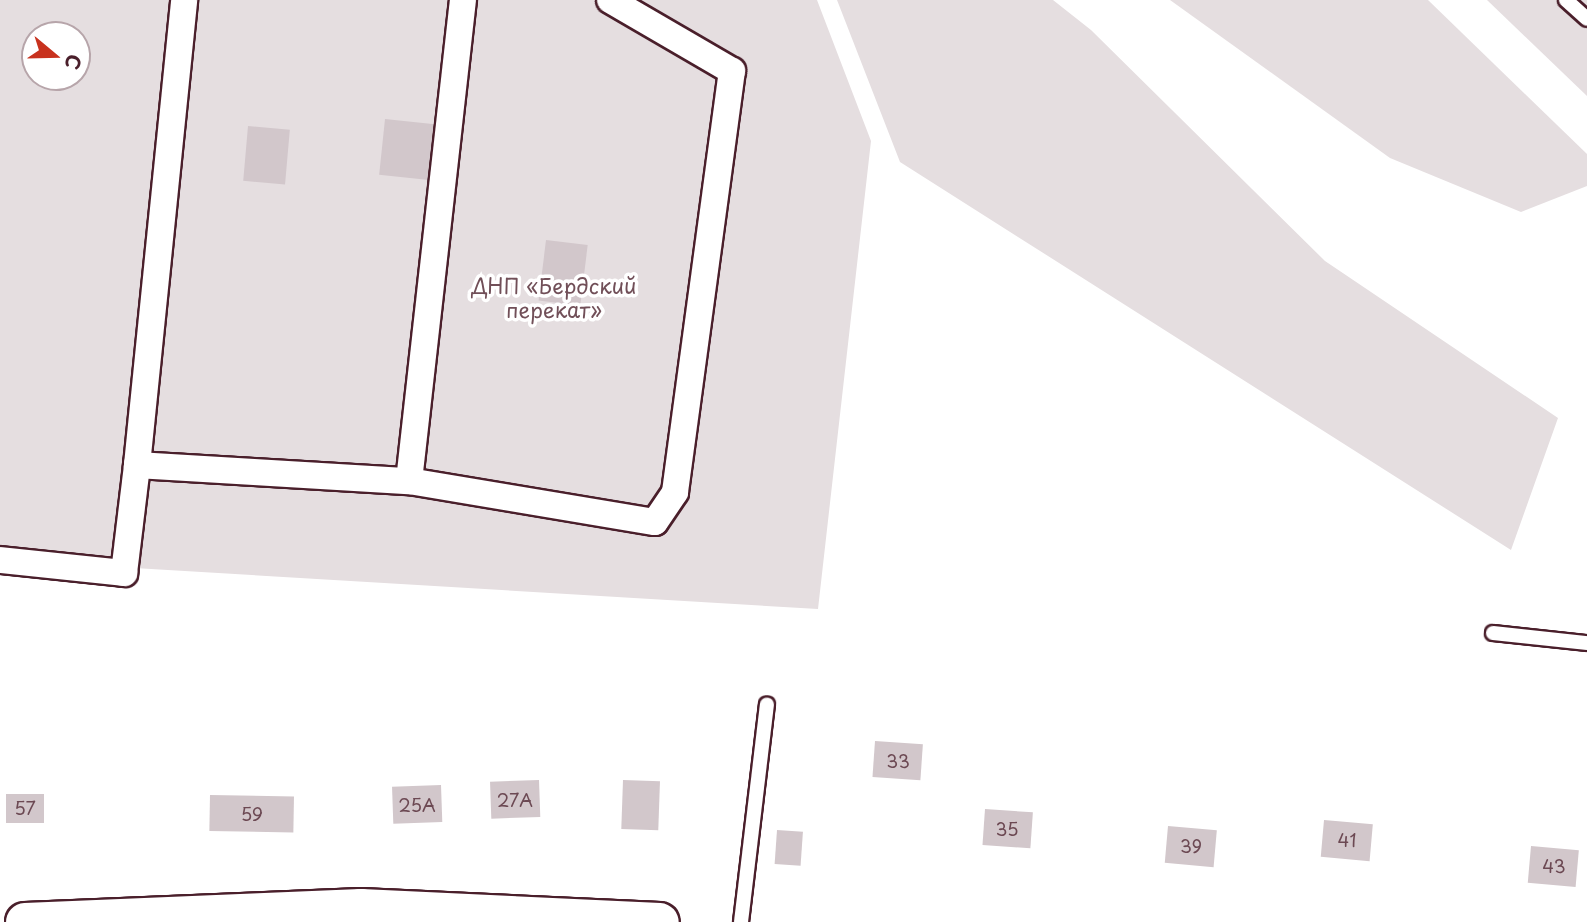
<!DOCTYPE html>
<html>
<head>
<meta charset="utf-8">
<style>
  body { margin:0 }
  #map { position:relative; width:1587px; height:922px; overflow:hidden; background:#fff; font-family:"Playpen Sans",sans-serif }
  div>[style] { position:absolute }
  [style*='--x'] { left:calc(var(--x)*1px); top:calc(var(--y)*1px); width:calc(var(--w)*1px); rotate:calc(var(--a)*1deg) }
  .green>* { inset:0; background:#e5dee0 }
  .building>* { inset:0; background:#d2c7cb; transform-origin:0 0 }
  .roads { filter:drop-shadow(2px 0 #4a1f2b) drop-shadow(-2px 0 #4a1f2b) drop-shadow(0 2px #4a1f2b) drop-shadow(0 -2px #4a1f2b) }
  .lane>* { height:14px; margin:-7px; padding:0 7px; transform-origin:7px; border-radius:7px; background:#fff }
  .street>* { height:26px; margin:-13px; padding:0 13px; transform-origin:13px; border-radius:13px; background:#fff }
  .secondary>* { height:38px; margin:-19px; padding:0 19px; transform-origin:19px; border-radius:19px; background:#fff }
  span { translate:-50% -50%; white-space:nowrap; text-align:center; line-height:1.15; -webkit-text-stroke:7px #fff; paint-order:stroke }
  .number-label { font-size:18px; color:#6c4953 }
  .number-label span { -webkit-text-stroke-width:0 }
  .park-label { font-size:21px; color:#714f58 }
  .north { position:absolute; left:21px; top:21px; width:70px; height:70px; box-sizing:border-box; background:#fff; border:2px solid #b7a5aa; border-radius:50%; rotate:109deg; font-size:19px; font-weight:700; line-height:28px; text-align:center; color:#4a1f2b }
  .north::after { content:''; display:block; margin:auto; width:24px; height:32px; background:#c8321e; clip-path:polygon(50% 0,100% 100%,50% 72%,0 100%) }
</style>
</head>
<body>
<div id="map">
  <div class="green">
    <i style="clip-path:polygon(evenodd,0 0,817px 0,871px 141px,818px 609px,0 560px,0 0,35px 35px,77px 35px,77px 77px,35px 77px,35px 35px)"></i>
    <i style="clip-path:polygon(837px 0,1053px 0,1091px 30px,1325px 261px,1558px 418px,1511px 550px,900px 162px)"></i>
    <i style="clip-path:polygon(1170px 0,1428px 0,1587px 154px,1587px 186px,1521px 212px,1390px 158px)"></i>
    <i style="clip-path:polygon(1487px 0,1587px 0,1587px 96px)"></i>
  </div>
  <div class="building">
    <i style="left:385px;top:119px;width:50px;height:56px;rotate:6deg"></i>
    <i style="left:248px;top:126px;width:42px;height:55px;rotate:5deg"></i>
    <i style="left:546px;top:240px;width:42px;height:61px;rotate:7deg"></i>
    <i style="left:875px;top:741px;width:48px;height:36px;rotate:4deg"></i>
    <i style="left:539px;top:780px;width:37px;height:49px;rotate:88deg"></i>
    <i style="left:623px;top:780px;width:37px;height:49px;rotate:2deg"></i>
    <i style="left:441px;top:785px;width:37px;height:49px;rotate:88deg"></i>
    <i style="left:6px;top:794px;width:38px;height:29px"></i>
    <i style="left:210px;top:795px;width:84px;height:36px;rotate:1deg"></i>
    <i style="left:985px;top:809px;width:48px;height:36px;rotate:4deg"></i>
    <i style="left:1324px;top:820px;width:49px;height:37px;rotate:5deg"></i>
    <i style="left:1168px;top:826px;width:49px;height:37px;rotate:5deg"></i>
    <i style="left:777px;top:830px;width:26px;height:34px;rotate:4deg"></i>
    <i style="left:1531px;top:846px;width:48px;height:37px;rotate:5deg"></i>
  </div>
  <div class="roads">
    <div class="lane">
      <i style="--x:1566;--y:0;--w:28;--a:42"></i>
      <i style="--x:1493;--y:633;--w:95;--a:6.1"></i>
      <i style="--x:741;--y:922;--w:219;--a:-83.2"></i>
    </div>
    <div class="street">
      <i style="--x:137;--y:465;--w:467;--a:-84.2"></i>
      <i style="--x:409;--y:481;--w:484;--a:-83.6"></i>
      <i style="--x:0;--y:560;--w:125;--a:6"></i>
      <i style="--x:124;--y:573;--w:109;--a:-83.1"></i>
      <i style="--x:137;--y:465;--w:272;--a:3.4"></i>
      <i style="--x:409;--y:481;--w:249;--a:9.5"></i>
      <i style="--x:655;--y:522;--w:36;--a:-56"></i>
      <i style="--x:675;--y:492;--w:425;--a:-82.3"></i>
      <i style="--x:732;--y:71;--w:141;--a:-149.8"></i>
    </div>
    <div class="secondary">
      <i style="--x:25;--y:922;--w:336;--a:-2.4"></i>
      <i style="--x:361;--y:908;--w:299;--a:2.7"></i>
    </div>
  </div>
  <div class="number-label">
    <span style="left:898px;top:761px">33</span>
    <span style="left:515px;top:800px">27А</span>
    <span style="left:417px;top:805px">25А</span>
    <span style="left:25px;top:808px">57</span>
    <span style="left:252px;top:814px">59</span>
    <span style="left:1007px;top:829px">35</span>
    <span style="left:1347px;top:840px">41</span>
    <span style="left:1191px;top:846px">39</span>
    <span style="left:1554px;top:866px">43</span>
  </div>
  <div class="park-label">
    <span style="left:554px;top:297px">ДНП «Бердский<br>перекат»</span>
  </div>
  <div class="north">С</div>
</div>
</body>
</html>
